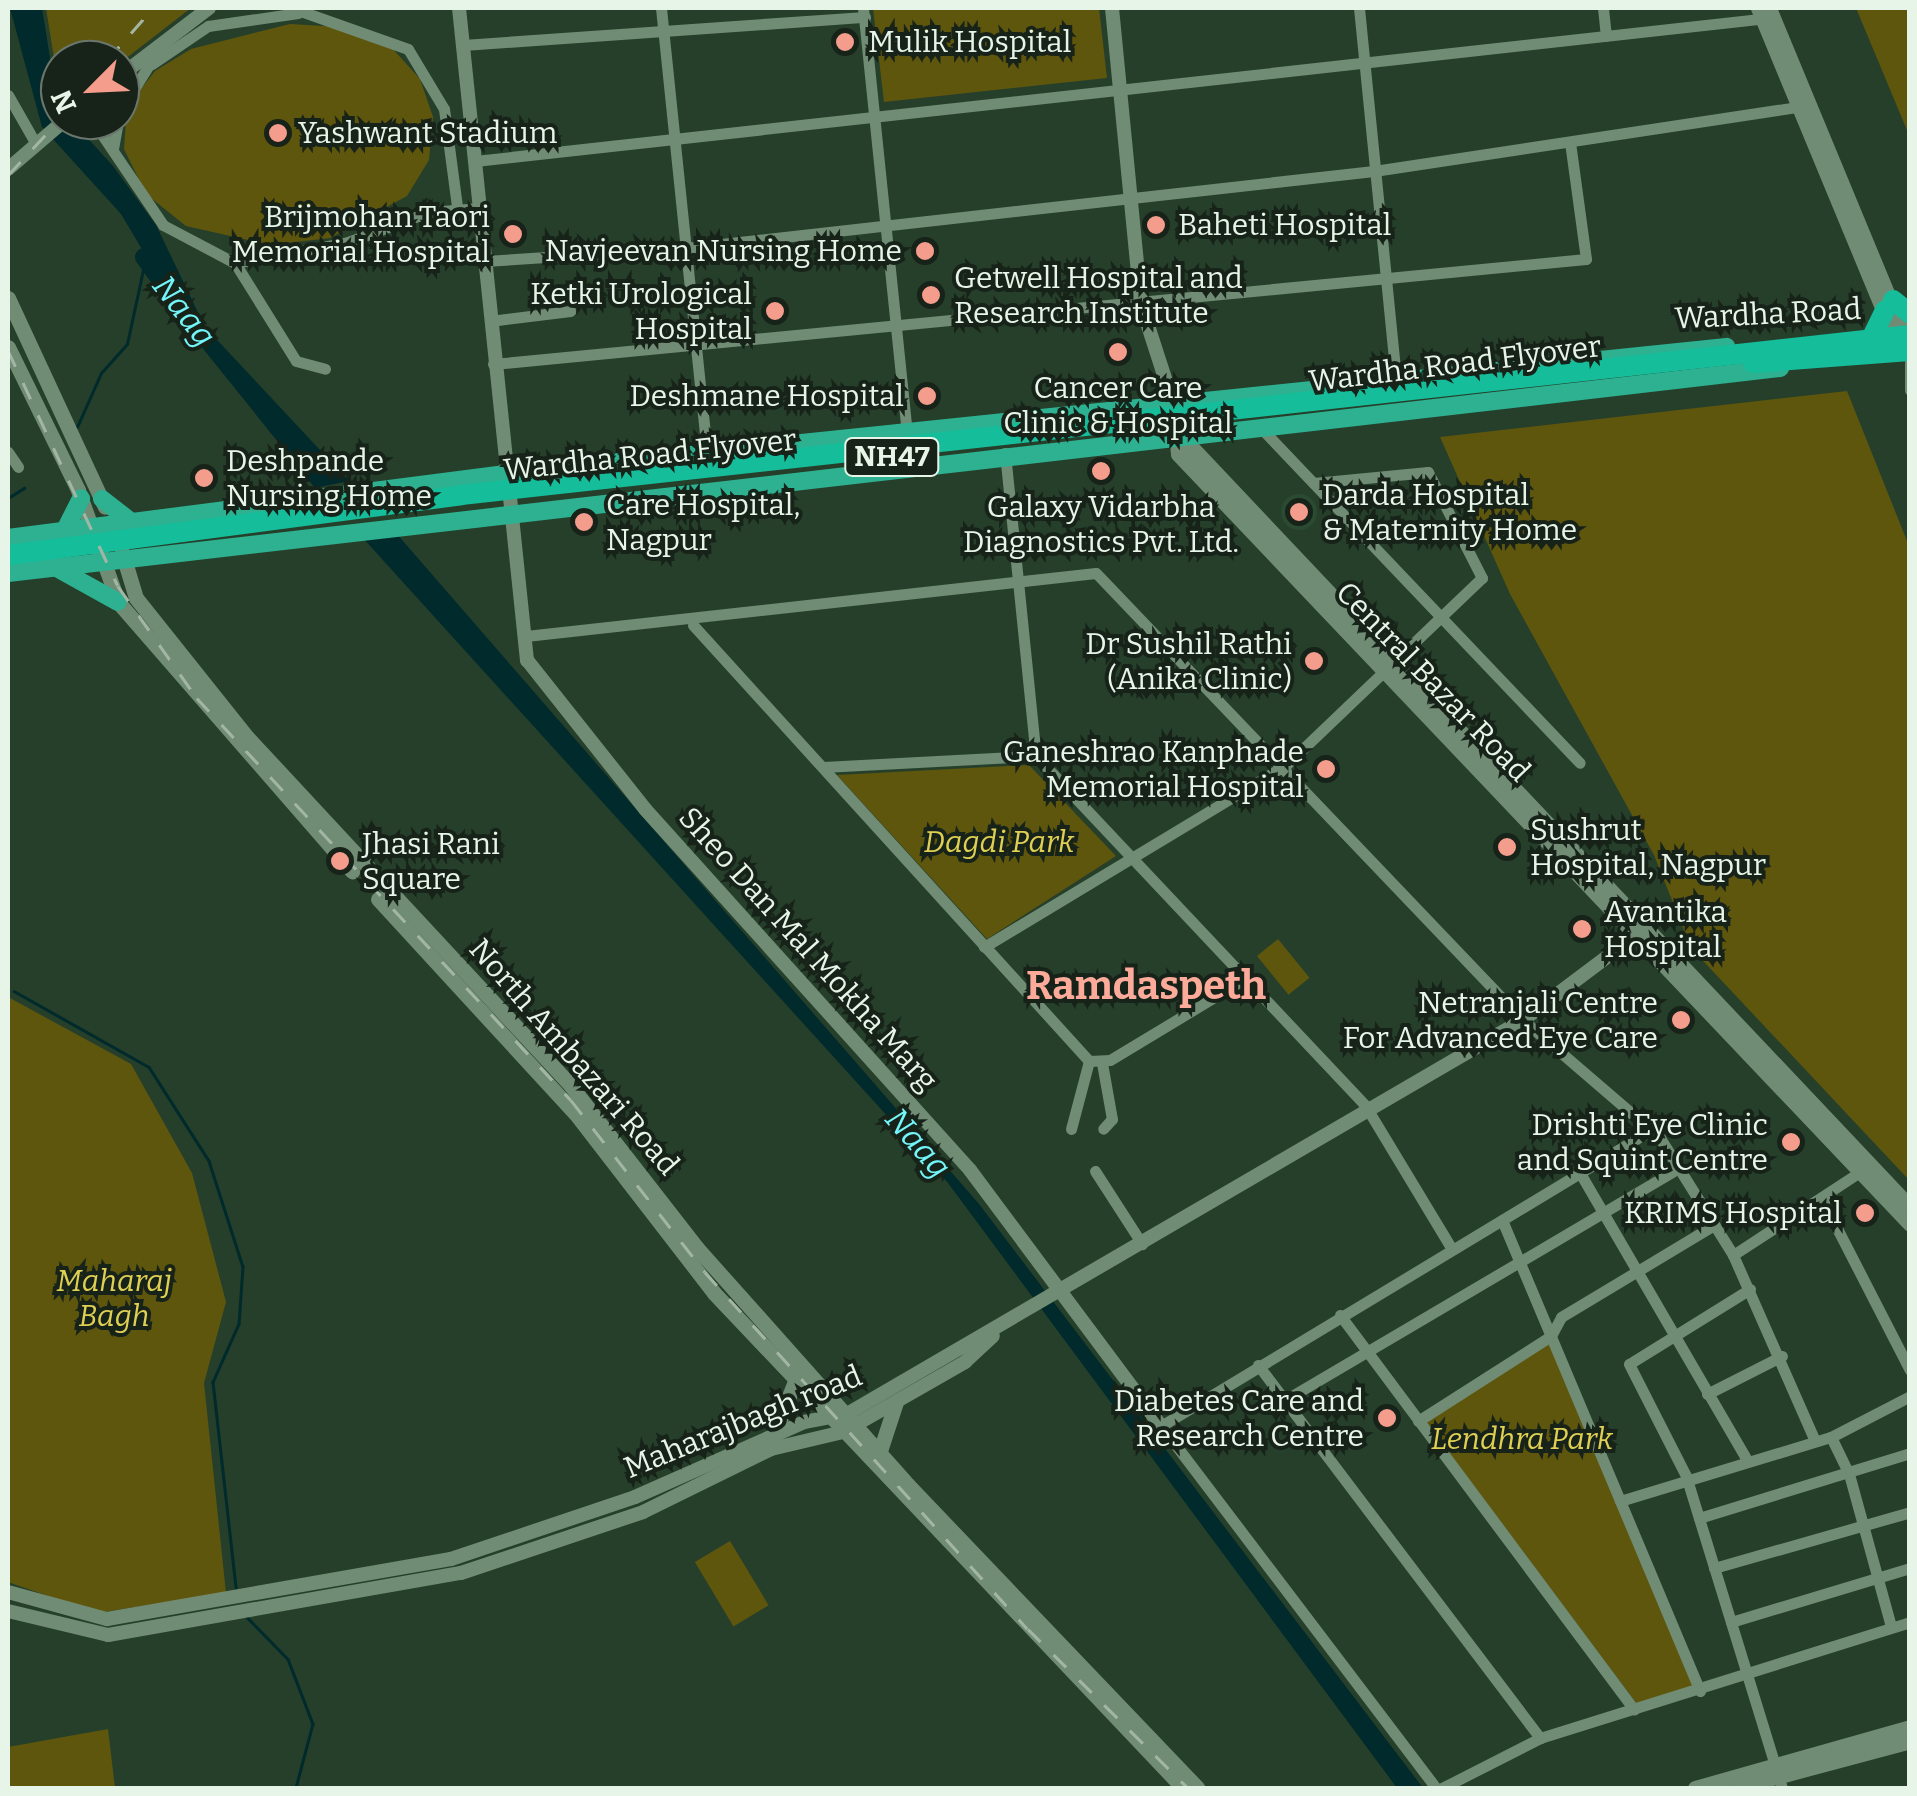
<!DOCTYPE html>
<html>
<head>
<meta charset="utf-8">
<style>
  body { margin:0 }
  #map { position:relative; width:1917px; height:1796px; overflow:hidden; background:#253f2a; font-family:Bitter,serif }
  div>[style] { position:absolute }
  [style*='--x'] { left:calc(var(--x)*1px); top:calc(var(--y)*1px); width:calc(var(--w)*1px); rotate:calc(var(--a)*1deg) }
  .built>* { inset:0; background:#2a4a31 }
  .round { border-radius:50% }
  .green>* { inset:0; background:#5f560e; transform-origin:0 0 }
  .water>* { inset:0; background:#002a2b }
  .stream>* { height:2.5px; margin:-1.25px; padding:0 1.25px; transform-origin:1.25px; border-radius:1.25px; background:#002a2b }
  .river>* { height:18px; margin:-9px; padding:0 9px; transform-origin:9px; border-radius:9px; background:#002a2b }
  .minor>* { height:11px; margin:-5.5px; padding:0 5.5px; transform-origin:5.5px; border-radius:5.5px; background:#708c74 }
  .tertiary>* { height:14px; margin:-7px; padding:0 7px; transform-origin:7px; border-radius:7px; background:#708c74 }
  .secondary>* { height:15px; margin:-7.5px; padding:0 7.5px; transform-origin:7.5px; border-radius:7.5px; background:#708c74 }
  .primary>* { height:18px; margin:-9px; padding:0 9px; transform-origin:9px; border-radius:9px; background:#2db191 }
  .trunk>* { height:20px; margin:-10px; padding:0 10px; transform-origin:10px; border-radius:10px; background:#16bd9b }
  .rail>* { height:2.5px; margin-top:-1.25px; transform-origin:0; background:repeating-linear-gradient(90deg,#a3b6a6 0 18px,transparent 0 36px) }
  .dots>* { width:28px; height:28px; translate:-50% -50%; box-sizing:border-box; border:5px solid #172219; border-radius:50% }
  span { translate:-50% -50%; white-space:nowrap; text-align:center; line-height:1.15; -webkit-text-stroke:8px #172219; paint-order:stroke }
  .shield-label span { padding:2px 8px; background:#172219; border:2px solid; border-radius:8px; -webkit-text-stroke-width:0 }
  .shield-label { font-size:28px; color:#e6f5e8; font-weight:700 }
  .poi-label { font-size:30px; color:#e6f5e8 }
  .left { translate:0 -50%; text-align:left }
  .right { translate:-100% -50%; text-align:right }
  .street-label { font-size:30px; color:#e6f5e8 }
  .park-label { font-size:30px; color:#dfd053; font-style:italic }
  .water-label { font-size:32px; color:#73f6f9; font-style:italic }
  .district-label { font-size:40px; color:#fcaa9a; font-weight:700 }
  .frame { position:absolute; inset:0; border:10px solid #e6f5e8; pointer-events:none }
  .north { position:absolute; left:40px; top:40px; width:100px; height:100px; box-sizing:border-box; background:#172219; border:2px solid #6a766c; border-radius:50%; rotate:246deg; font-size:28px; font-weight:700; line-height:40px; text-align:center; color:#e6f5e8 }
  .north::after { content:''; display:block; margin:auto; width:35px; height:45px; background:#f49d8d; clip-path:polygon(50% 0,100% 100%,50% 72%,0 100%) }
</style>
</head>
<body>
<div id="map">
  <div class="built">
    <i class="round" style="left:1281px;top:494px;width:36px;height:36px"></i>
  </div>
  <div class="green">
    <i style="clip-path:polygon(46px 8px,191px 8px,120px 63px,60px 60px,60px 96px)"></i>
    <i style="clip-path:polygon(873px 8px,1099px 8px,1107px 78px,884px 102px)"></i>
    <i style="clip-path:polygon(1856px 8px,1909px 8px,1909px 135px)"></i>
    <i style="clip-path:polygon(290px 24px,341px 27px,392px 48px,420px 79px,433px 117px,429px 160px,407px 196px,330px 238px,270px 245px,186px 226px,146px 194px,124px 149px,127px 107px,155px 71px,191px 49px)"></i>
    <i style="clip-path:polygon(1847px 391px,1909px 546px,1909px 1180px,1691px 948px,1654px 855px,1510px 594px,1440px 437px)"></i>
    <i style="clip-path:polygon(1029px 765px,1116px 856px,987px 939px,837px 775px)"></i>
    <i style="left:1278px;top:939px;width:50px;height:27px;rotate:51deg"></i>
    <i style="clip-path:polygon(8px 997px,131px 1064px,192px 1173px,226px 1302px,204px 1383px,226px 1593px,97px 1613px,8px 1582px)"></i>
    <i style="clip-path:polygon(1551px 1336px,1700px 1691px,1640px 1708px,1423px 1418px)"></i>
    <i style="left:730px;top:1541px;width:75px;height:41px;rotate:59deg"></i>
    <i style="clip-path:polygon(108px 1729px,115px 1788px,8px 1788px,8px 1747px)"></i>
  </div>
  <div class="water">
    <i style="clip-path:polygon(10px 8px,42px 8px,60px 120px,71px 120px,113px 166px,156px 225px,205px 327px,349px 481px,315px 488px,196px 340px,121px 214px,42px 127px)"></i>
    <i style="clip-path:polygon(396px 533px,979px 1204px,1423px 1788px,1397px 1788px,948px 1183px,362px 537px)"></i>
  </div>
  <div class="stream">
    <i style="--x:77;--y:427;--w:59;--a:-66"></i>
    <i style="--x:101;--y:373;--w:39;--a:-48"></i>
    <i style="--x:127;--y:344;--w:85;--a:-77.8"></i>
    <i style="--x:8;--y:498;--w:19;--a:-32"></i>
    <i style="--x:14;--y:991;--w:155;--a:29.4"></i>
    <i style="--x:149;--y:1067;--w:112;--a:57.4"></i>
    <i style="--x:209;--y:1161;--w:111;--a:72.2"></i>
    <i style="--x:243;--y:1267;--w:57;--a:94"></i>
    <i style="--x:239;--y:1324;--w:64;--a:114.1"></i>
    <i style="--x:213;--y:1382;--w:207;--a:83.6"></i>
    <i style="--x:246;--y:1616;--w:60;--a:45.7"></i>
    <i style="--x:288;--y:1659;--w:70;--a:69"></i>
    <i style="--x:313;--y:1724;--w:66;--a:104.9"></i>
  </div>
  <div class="river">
    <i style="--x:144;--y:257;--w:74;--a:54.4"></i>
  </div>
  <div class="minor">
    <i style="--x:292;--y:8;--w:123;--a:19.5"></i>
    <i style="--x:408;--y:49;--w:70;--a:59"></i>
    <i style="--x:444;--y:109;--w:99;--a:82.4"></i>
    <i style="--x:661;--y:8;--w:450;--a:84.1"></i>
    <i style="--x:863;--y:8;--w:426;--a:84.1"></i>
    <i style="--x:1359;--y:8;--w:375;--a:84.3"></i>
    <i style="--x:1603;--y:8;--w:28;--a:84"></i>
    <i style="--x:463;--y:45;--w:403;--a:-4"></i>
    <i style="--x:152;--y:64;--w:68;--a:-34.2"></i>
    <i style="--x:208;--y:26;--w:91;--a:-8.2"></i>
    <i style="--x:8;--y:95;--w:56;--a:60.3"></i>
    <i style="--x:120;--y:111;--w:54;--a:-57.8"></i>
    <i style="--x:92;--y:120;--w:127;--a:55.9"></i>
    <i style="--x:163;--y:225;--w:81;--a:27.8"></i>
    <i style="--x:235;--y:263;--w:115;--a:-10.5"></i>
    <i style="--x:348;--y:242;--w:86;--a:-20.3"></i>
    <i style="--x:429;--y:212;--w:51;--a:-4.5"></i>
    <i style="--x:113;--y:149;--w:29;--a:-80"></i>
    <i style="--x:475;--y:161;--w:1302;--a:-6.31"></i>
    <i style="--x:485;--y:261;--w:200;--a:-3.7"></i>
    <i style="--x:685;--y:248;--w:693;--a:-6.38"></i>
    <i style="--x:1374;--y:171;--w:429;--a:-8.6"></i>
    <i style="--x:235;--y:263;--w:115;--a:58.1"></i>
    <i style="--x:296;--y:361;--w:30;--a:15"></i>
    <i style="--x:490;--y:321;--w:81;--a:-7.1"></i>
    <i style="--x:1910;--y:353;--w:37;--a:90"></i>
    <i style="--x:493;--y:364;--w:1098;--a:-5.49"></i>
    <i style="--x:1586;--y:259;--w:118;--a:-97.8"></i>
    <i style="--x:1259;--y:426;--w:465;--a:46.4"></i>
    <i style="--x:8;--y:452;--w:18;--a:56"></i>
    <i style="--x:1005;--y:453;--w:305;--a:84.2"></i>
    <i style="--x:693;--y:625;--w:589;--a:47.75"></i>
    <i style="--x:1089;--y:1061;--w:21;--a:-3"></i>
    <i style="--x:1110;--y:1060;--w:159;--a:-31.1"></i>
    <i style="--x:526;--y:636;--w:573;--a:-6.31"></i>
    <i style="--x:1096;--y:573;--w:618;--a:46.31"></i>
    <i style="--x:1523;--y:1020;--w:181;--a:40.7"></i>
    <i style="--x:1660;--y:1138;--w:138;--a:58"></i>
    <i style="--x:1733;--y:1255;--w:203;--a:66.2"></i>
    <i style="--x:823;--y:767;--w:213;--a:-3"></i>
    <i style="--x:1036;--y:756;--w:480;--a:46.7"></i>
    <i style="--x:1365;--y:1105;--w:168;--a:58.9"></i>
    <i style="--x:984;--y:947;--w:353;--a:-31.1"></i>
    <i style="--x:1286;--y:765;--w:271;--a:-43.7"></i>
    <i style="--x:1482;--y:578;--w:119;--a:-117"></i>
    <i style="--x:1428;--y:472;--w:115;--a:174.5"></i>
    <i style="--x:1102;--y:1063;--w:57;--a:79.9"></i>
    <i style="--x:1112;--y:1119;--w:13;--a:132"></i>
    <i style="--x:1071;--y:1129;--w:70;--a:-75.2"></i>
    <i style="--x:1095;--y:1171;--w:87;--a:57.2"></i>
    <i style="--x:1580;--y:1173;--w:332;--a:59.8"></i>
    <i style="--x:1823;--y:1201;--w:190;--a:62.8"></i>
    <i style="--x:1502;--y:1220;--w:511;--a:67.2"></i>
    <i style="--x:1733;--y:1255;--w:152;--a:-33.2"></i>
    <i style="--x:1750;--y:1289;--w:142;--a:148.2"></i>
    <i style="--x:1629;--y:1364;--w:126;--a:63"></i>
    <i style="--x:1686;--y:1476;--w:326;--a:72.9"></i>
    <i style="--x:1340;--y:1315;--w:492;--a:53.3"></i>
    <i style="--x:1258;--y:1365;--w:468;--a:52.9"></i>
    <i style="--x:1707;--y:1394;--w:84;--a:-26.9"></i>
    <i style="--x:1285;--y:1400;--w:457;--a:-30.5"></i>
    <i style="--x:1418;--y:1421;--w:158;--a:-32.6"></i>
    <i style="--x:1551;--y:1336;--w:21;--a:-62"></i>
    <i style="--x:1561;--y:1317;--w:179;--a:-31"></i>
    <i style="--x:1831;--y:1437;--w:41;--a:64.1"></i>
    <i style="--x:1849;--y:1474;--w:159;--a:74.6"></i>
    <i style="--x:1620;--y:1501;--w:220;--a:-16.9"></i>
    <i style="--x:1831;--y:1437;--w:89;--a:-27.4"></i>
    <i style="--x:1699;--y:1518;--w:221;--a:-17.1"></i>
    <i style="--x:1714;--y:1568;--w:204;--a:-15.9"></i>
    <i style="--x:1731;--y:1622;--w:187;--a:-16.8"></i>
    <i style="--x:1436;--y:1788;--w:455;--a:-127.2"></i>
    <i style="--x:1161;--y:1426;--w:572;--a:-31.14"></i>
    <i style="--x:1442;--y:1788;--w:110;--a:-27"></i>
    <i style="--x:1540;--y:1738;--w:388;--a:-17.4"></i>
  </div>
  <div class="tertiary">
    <i style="--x:459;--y:8;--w:656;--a:84.05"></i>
    <i style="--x:527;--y:660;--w:190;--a:51.6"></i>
    <i style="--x:645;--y:809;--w:486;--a:48"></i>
    <i style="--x:970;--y:1170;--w:319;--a:53.3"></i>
    <i style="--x:1112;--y:8;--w:297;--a:84.4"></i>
    <i style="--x:1141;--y:304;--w:104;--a:72.1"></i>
    <i style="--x:120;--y:76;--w:112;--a:-37.4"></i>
    <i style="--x:8;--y:169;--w:75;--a:-40.7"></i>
    <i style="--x:8;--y:1592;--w:103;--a:15.3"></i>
    <i style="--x:107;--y:1619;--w:349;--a:-9.9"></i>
    <i style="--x:451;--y:1559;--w:194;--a:-18.6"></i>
    <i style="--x:635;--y:1497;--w:185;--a:-23.9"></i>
    <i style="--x:804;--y:1422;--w:44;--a:-10.5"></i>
    <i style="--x:847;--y:1414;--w:782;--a:-30.24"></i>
    <i style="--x:1523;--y:1020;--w:150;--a:-36.9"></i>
    <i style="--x:8;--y:1611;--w:103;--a:13.5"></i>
    <i style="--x:108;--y:1635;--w:358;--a:-10"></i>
    <i style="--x:461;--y:1573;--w:192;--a:-18.5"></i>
    <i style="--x:643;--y:1512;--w:143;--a:-26.2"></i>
    <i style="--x:771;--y:1449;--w:74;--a:-13.3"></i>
    <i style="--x:843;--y:1432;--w:141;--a:-29.8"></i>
    <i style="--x:965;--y:1362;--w:38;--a:-43"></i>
  </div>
  <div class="secondary">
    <i style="--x:1758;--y:8;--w:364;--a:67.5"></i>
    <i style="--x:1769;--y:8;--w:366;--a:67.5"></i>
    <i style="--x:8;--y:298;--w:230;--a:65.1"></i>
    <i style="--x:8;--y:347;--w:159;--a:63.9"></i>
    <i style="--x:78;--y:490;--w:119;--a:70.3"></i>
    <i style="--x:118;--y:602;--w:357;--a:49"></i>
    <i style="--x:1173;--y:407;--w:47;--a:83.9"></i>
    <i style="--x:1178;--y:454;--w:1062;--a:46.45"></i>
    <i style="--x:1181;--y:436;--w:1061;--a:46.6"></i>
    <i style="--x:122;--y:552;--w:48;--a:73.1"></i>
    <i style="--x:136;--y:598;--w:178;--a:51.4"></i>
    <i style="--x:247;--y:737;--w:476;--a:47.1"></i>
    <i style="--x:571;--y:1086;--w:205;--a:52.1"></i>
    <i style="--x:697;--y:1248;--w:317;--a:48.3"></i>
    <i style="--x:908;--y:1485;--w:419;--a:46.3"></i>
    <i style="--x:378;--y:899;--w:291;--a:47.4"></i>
    <i style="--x:575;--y:1113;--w:227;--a:52.3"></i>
    <i style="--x:714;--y:1293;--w:682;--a:46.54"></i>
    <i style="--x:774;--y:1435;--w:58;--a:-68.7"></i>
    <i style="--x:880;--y:1451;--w:52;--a:-71.9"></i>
    <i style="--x:1695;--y:1788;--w:223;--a:-15.8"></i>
    <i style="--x:1735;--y:1788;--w:181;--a:-15"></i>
  </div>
  <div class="primary">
    <i style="--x:102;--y:499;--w:39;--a:38"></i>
    <i style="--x:67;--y:526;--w:31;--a:-63"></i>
    <i style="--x:8;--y:538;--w:508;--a:-7.35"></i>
    <i style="--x:512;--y:473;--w:1221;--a:-5.93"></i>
    <i style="--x:53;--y:566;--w:74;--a:29"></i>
    <i style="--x:8;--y:573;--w:1784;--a:-6.6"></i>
  </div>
  <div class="trunk">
    <i style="--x:1893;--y:300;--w:22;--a:39"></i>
    <i style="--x:1871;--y:339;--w:32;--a:-64"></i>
    <i style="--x:1753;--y:363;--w:157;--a:-4.4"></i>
    <i style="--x:8;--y:555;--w:457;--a:-7.5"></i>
    <i style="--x:461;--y:495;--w:1458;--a:-6.3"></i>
  </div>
  <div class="rail">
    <i style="--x:107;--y:60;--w:69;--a:-48.5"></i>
    <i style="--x:8;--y:175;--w:76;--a:-47.1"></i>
    <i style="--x:8;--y:350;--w:260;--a:65"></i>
    <i style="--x:118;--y:586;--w:137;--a:54.8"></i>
    <i style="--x:197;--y:698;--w:549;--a:47.07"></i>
    <i style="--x:571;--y:1100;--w:218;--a:52.1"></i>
    <i style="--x:705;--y:1272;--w:481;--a:47.9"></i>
    <i style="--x:1028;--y:1629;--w:226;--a:44.8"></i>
  </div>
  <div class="dots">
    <i style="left:845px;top:42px;background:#f49d8d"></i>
    <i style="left:278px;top:133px;background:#f49d8d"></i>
    <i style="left:1156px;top:225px;background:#f49d8d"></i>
    <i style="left:513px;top:234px;background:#f49d8d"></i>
    <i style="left:925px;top:251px;background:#f49d8d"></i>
    <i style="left:931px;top:295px;background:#f49d8d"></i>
    <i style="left:775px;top:311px;background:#f49d8d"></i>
    <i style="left:1118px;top:352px;background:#f49d8d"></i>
    <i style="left:927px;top:396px;background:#f49d8d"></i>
    <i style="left:1101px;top:471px;background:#f49d8d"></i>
    <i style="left:204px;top:478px;background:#f49d8d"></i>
    <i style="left:1299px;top:512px;background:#f49d8d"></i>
    <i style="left:584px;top:522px;background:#f49d8d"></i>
    <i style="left:1314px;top:661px;background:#f49d8d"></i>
    <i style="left:1326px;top:769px;background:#f49d8d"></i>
    <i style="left:1507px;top:847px;background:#f49d8d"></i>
    <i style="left:340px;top:861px;background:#f49d8d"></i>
    <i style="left:1582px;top:929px;background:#f49d8d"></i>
    <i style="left:1681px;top:1020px;background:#f49d8d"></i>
    <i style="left:1791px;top:1142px;background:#f49d8d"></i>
    <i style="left:1865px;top:1213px;background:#f49d8d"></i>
    <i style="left:1387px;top:1418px;background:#f49d8d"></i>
  </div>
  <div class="shield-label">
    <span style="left:892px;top:457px">NH47</span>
  </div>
  <div class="poi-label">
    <span class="left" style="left:868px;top:42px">Mulik Hospital</span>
    <span class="left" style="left:298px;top:133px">Yashwant Stadium</span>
    <span class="right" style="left:490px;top:234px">Brijmohan Taori<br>Memorial Hospital</span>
    <span class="left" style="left:1178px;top:225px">Baheti Hospital</span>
    <span class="right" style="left:902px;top:251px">Navjeevan Nursing Home</span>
    <span class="left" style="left:954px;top:295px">Getwell Hospital and<br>Research Institute</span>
    <span class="right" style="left:752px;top:311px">Ketki Urological<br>Hospital</span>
    <span style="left:1118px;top:405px">Cancer Care<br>Clinic &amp; Hospital</span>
    <span class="right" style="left:904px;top:396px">Deshmane Hospital</span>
    <span class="left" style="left:226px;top:478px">Deshpande<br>Nursing Home</span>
    <span class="left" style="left:1322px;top:512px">Darda Hospital<br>&amp; Maternity Home</span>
    <span class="left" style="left:606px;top:522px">Care Hospital,<br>Nagpur</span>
    <span style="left:1101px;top:524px">Galaxy Vidarbha<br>Diagnostics Pvt. Ltd.</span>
    <span class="right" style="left:1292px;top:661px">Dr Sushil Rathi<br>(Anika Clinic)</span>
    <span class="right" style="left:1304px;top:769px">Ganeshrao Kanphade<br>Memorial Hospital</span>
    <span class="left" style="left:1530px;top:847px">Sushrut<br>Hospital, Nagpur</span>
    <span class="left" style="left:362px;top:861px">Jhasi Rani<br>Square</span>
    <span class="left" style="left:1604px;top:929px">Avantika<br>Hospital</span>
    <span class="right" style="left:1658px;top:1020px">Netranjali Centre<br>For Advanced Eye Care</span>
    <span class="right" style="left:1768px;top:1142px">Drishti Eye Clinic<br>and Squint Centre</span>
    <span class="right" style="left:1842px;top:1213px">KRIMS Hospital</span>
    <span class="right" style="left:1364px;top:1418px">Diabetes Care and<br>Research Centre</span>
  </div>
  <div class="street-label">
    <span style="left:1768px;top:314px;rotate:-3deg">Wardha Road</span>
    <span style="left:1455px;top:364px;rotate:-7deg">Wardha Road Flyover</span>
    <span style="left:650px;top:455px;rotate:-6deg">Wardha Road Flyover</span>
    <span style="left:1433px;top:682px;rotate:46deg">Central Bazar Road</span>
    <span style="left:808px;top:949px;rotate:48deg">Sheo Dan Mal Mokha Marg</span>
    <span style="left:574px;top:1057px;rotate:49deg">North Ambazari Road</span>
    <span style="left:743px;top:1422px;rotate:-22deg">Maharajbagh road</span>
  </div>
  <div class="park-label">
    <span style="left:999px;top:842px">Dagdi Park</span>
    <span style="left:114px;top:1298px">Maharaj<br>Bagh</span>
    <span style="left:1522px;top:1439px">Lendhra Park</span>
  </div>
  <div class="water-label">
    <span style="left:184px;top:311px;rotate:52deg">Naag</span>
    <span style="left:918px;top:1143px;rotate:49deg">Naag</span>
  </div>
  <div class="district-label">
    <span style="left:1146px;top:986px">Ramdaspeth</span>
  </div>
  <div class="frame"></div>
  <div class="north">N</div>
</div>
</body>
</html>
